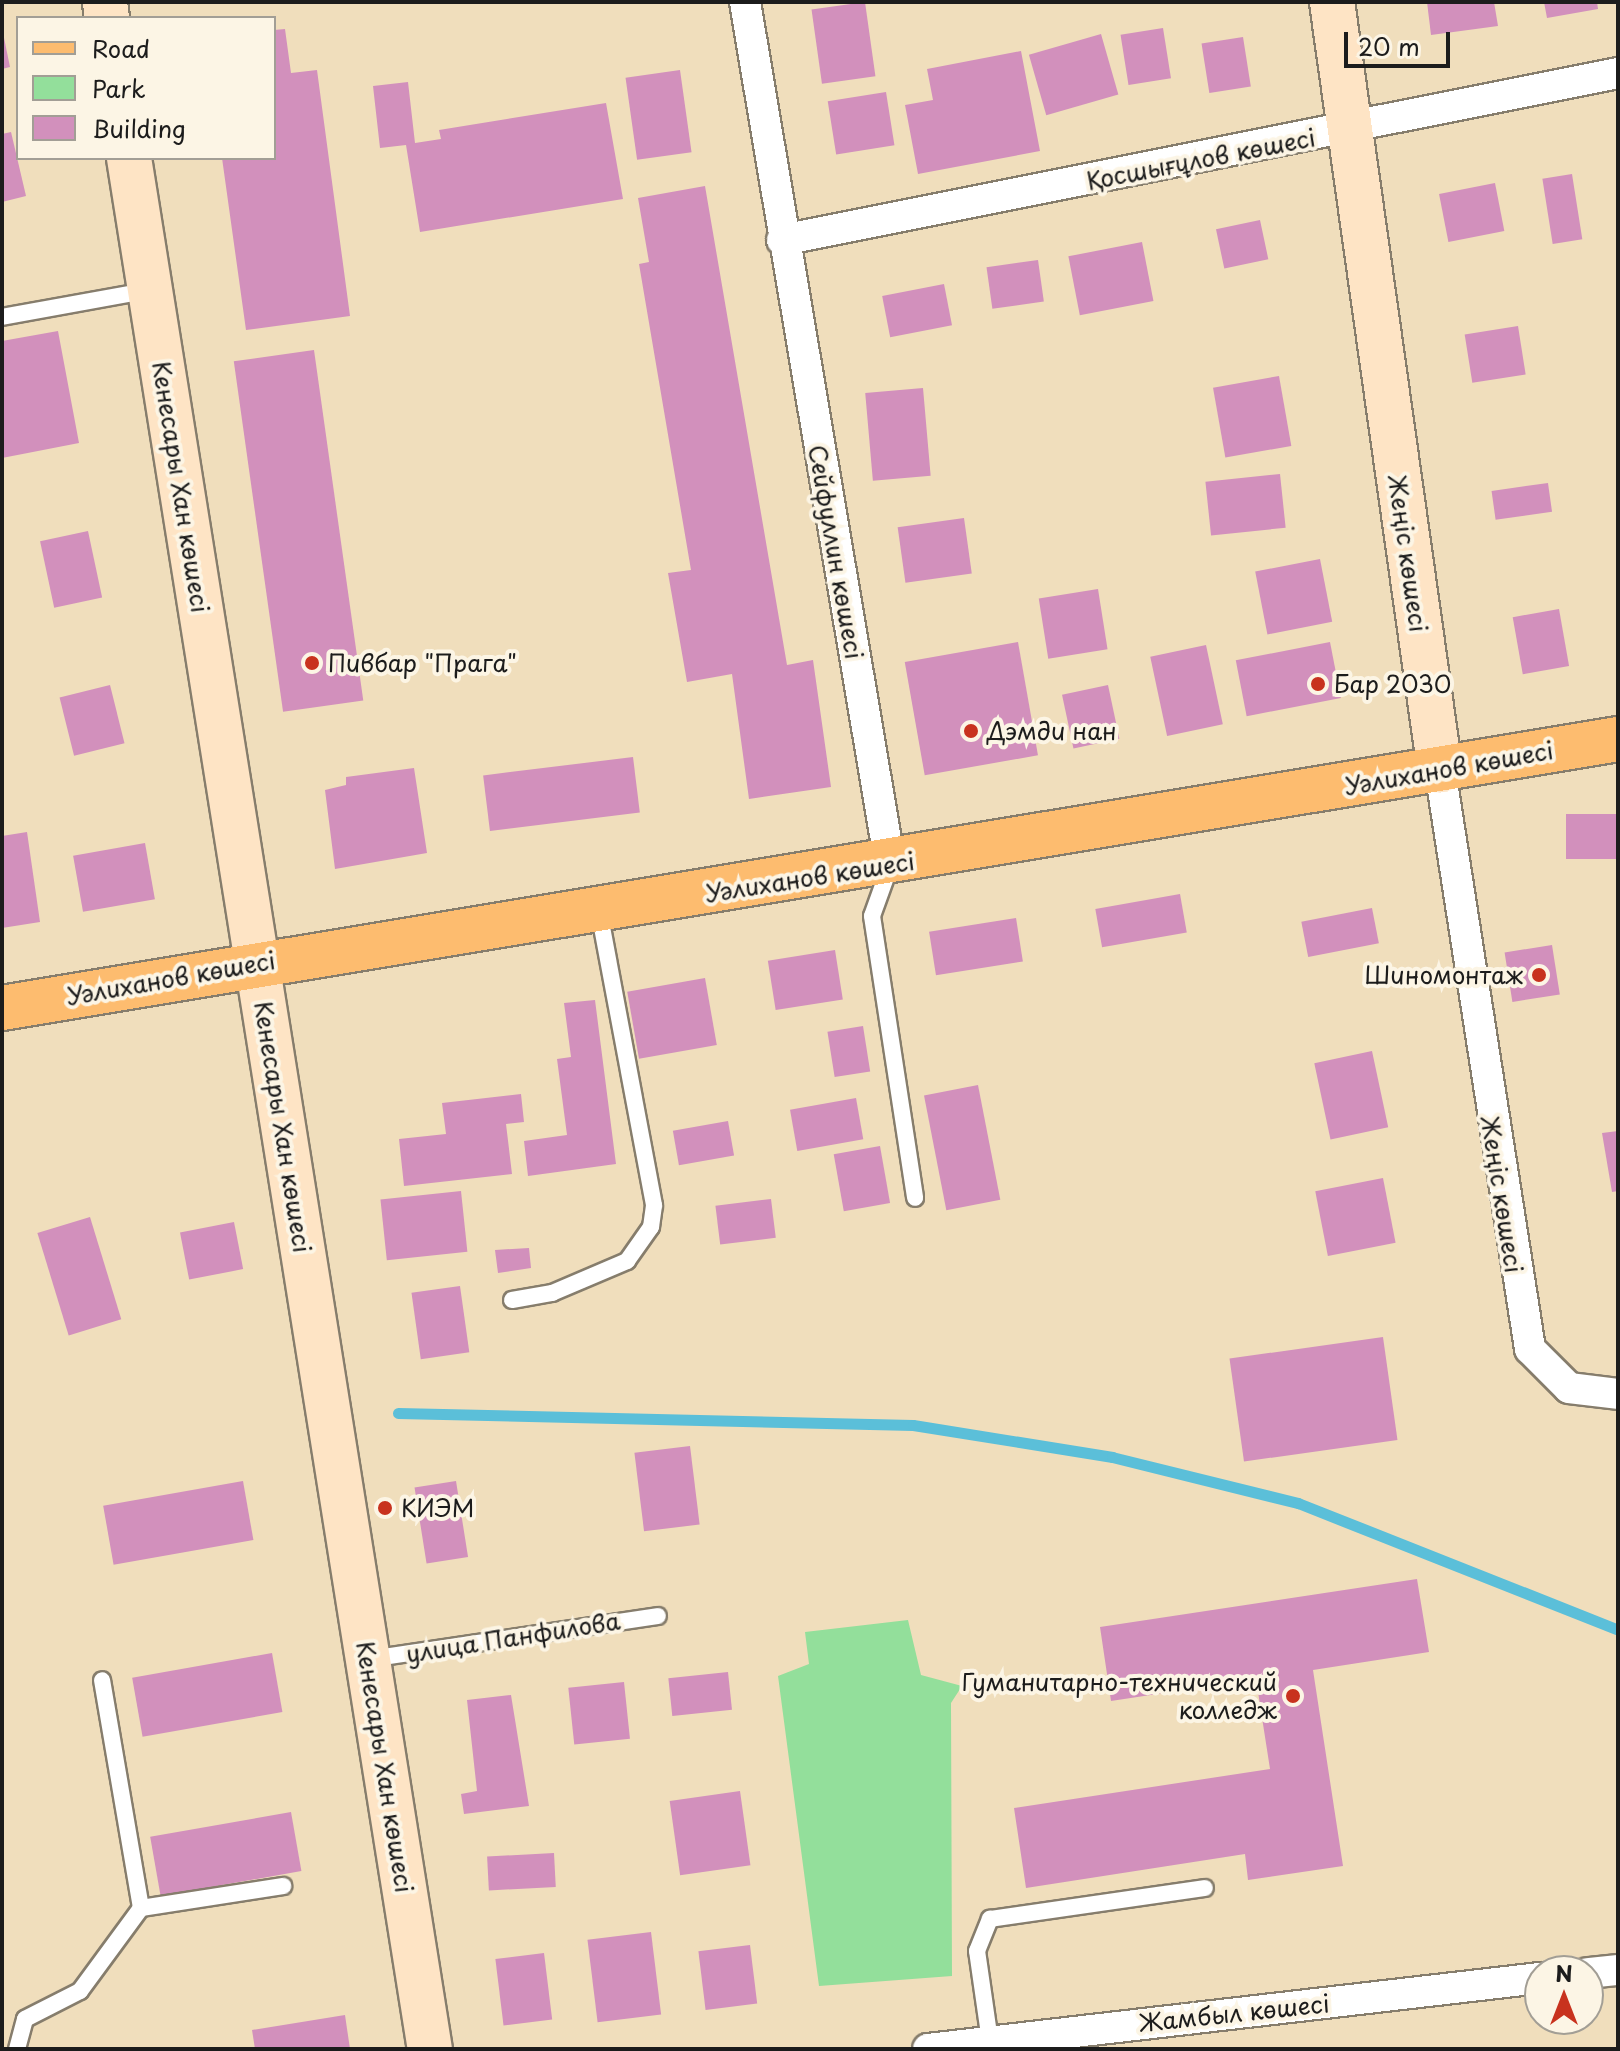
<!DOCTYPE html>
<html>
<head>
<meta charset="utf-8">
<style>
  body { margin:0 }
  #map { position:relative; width:1620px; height:2051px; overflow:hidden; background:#f0debc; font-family:"Playpen Sans",sans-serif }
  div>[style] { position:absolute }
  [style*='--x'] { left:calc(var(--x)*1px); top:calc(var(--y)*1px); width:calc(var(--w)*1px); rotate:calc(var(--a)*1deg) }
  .green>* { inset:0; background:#93df9b }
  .stream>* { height:11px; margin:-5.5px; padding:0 5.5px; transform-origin:5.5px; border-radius:5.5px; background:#5bbfd9 }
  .building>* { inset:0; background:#d290bc; transform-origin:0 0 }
  .roads { filter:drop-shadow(2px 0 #867d6c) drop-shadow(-2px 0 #867d6c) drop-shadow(0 2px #867d6c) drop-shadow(0 -2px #867d6c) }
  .lane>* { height:16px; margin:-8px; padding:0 8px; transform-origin:8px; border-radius:8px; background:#fff }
  .street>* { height:30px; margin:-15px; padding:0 15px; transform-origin:15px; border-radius:15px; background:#fff }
  .secondary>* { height:44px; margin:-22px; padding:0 22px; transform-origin:22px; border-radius:22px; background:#fee4c5 }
  .primary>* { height:44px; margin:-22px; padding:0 22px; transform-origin:22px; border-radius:22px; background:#fdbc6f }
  .dots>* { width:22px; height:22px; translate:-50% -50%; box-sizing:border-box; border:4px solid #fcf5e5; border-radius:50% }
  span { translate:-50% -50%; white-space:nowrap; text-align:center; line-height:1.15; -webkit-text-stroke:8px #fcf5e5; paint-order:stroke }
  .street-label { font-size:24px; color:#1c1c1c }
  .poi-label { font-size:24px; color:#1c1c1c }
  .left { translate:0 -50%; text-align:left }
  .right { translate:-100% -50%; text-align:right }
  .frame { position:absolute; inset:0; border:4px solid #1c1c1c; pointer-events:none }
  .legend { position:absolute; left:16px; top:16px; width:260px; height:144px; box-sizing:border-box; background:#fcf5e5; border:2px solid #a29e95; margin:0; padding:10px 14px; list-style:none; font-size:24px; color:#1c1c1c }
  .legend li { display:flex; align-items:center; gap:16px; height:40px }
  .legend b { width:40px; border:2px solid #a29e95 }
  .north { position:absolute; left:1524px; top:1955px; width:80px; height:80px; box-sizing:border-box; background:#fcf5e5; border:2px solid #a29e95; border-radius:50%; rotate:0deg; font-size:22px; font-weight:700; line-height:32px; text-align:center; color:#1c1c1c }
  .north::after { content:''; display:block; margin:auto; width:28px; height:36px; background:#c8321e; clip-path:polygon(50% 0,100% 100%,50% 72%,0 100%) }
  .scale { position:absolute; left:1344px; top:32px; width:106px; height:36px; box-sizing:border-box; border:4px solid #1c1c1c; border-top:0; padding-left:10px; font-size:24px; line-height:28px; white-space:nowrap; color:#1c1c1c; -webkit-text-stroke:6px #fcf5e5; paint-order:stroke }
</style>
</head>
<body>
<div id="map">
  <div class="green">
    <i style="clip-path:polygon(908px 1620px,921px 1675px,962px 1686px,951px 1703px,952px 1976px,819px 1986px,778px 1676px,809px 1664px,805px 1632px)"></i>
  </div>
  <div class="stream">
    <i style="--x:398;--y:1413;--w:515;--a:1.33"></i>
    <i style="--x:913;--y:1425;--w:202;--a:9.1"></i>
    <i style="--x:1112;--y:1457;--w:192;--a:13.9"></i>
    <i style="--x:1298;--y:1503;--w:344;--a:21.6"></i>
  </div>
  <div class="building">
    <i style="left:865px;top:2px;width:75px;height:54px;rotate:82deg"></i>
    <i style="clip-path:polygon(1427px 2px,1494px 2px,1498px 26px,1431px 35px)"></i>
    <i style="clip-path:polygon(1544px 2px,1597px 2px,1598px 9px,1547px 18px)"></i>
    <i style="clip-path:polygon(2px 28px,10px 67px,2px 69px)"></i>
    <i style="left:1163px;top:28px;width:51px;height:43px;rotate:81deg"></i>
    <i style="clip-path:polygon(285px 29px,291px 73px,317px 70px,350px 316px,246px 330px,222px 158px,274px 158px,274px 30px)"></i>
    <i style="left:1101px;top:34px;width:63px;height:75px;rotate:74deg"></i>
    <i style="left:1243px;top:37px;width:50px;height:42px;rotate:81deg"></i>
    <i style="clip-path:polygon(1021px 51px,1040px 151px,918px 174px,905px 105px,933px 100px,927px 69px)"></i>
    <i style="left:680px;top:70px;width:83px;height:55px;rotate:82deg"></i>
    <i style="clip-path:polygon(408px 82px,415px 143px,441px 139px,439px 130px,606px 103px,623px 199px,420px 232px,406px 145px,380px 148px,373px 86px)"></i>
    <i style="left:886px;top:92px;width:54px;height:59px;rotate:81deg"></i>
    <i style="clip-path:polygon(11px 132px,26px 196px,2px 202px,2px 134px)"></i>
    <i style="left:1572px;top:174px;width:66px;height:30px;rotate:81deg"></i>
    <i style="left:1495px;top:183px;width:49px;height:57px;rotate:79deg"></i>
    <i style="clip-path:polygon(705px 186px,787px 665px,813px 660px,831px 787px,749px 799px,732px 674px,687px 682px,668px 573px,691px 570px,639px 264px,649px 262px,638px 198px)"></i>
    <i style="left:1260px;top:220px;width:40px;height:45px;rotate:78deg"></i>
    <i style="left:1142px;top:242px;width:60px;height:75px;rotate:79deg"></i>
    <i style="left:1038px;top:260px;width:42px;height:52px;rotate:82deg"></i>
    <i style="left:944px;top:284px;width:42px;height:63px;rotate:79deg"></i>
    <i style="left:1518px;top:326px;width:49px;height:54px;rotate:81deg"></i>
    <i style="clip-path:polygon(58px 331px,79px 443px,2px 458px,2px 341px)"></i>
    <i style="left:314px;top:350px;width:354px;height:81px;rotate:82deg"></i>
    <i style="left:1279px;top:376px;width:71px;height:67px;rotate:80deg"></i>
    <i style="left:923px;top:388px;width:88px;height:58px;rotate:85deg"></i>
    <i style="left:1280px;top:474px;width:54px;height:75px;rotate:84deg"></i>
    <i style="left:1548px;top:483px;width:29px;height:57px;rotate:82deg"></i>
    <i style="left:964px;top:518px;width:56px;height:67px;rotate:82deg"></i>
    <i style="left:88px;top:531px;width:68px;height:49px;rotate:78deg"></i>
    <i style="left:1320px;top:559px;width:64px;height:66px;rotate:79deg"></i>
    <i style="left:1098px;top:589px;width:61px;height:60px;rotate:81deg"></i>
    <i style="left:1559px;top:609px;width:58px;height:47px;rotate:80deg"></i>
    <i style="left:1018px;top:642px;width:115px;height:115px;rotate:80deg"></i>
    <i style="left:1330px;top:642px;width:57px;height:96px;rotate:79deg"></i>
    <i style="left:1206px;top:645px;width:81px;height:57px;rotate:78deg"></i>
    <i style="left:110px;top:685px;width:60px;height:52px;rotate:76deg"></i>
    <i style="left:1108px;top:685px;width:55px;height:47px;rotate:78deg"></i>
    <i style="left:633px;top:757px;width:56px;height:151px;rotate:83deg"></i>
    <i style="clip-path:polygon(414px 768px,427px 853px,335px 869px,325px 790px,346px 785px,346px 777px)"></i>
    <i style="left:1618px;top:814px;width:45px;height:52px;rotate:90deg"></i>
    <i style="clip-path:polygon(27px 832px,40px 922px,2px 928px,2px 836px)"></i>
    <i style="left:145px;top:843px;width:57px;height:73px;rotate:80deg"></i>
    <i style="left:1180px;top:894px;width:39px;height:86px;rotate:80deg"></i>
    <i style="left:1372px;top:908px;width:36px;height:72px;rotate:79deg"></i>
    <i style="left:1016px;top:918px;width:44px;height:88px;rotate:81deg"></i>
    <i style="left:1552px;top:945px;width:50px;height:48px;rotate:81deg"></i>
    <i style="left:835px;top:950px;width:50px;height:68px;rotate:81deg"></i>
    <i style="left:705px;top:978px;width:68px;height:79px;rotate:80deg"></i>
    <i style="clip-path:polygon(595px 1000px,616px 1164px,528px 1176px,524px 1141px,567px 1135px,557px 1059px,571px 1057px,564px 1003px)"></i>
    <i style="left:863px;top:1026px;width:46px;height:36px;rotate:81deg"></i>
    <i style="left:1372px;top:1051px;width:78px;height:59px;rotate:78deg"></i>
    <i style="left:978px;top:1085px;width:117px;height:55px;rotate:79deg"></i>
    <i style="clip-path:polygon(521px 1094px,524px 1122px,506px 1124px,512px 1174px,404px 1186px,399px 1139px,446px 1134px,442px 1103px)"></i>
    <i style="left:856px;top:1098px;width:42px;height:67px;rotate:80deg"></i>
    <i style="left:728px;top:1121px;width:35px;height:56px;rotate:80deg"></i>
    <i style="clip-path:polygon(1618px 1131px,1618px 1191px,1612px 1192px,1602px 1133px)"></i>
    <i style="left:880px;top:1146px;width:58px;height:47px;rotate:80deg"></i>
    <i style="left:1383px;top:1178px;width:66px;height:69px;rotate:79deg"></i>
    <i style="left:461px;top:1191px;width:61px;height:81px;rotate:84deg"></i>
    <i style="left:771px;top:1199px;width:39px;height:56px;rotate:83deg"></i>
    <i style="left:90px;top:1217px;width:107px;height:55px;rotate:73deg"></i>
    <i style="left:234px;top:1222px;width:48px;height:55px;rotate:79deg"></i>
    <i style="clip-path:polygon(529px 1248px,531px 1268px,498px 1273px,495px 1250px)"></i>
    <i style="left:460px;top:1286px;width:67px;height:49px;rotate:82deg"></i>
    <i style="left:1383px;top:1337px;width:104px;height:155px;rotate:82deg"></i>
    <i style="left:690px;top:1446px;width:79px;height:56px;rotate:83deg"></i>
    <i style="left:243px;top:1481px;width:60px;height:142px;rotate:80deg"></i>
    <i style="left:456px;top:1481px;width:77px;height:42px;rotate:81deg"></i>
    <i style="clip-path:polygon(1417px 1579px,1429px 1652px,1313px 1670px,1343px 1866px,1248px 1880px,1245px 1854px,1026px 1888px,1014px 1808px,1270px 1769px,1256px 1679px,1111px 1701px,1100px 1627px)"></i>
    <i style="left:272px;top:1653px;width:60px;height:142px;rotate:80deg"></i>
    <i style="left:728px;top:1672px;width:38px;height:60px;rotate:84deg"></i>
    <i style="left:624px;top:1682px;width:57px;height:56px;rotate:84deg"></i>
    <i style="clip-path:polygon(511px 1695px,529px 1806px,464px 1814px,461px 1794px,477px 1791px,467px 1700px)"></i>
    <i style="left:740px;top:1791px;width:75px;height:71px;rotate:82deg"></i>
    <i style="left:291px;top:1812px;width:60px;height:143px;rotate:80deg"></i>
    <i style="left:554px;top:1853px;width:34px;height:67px;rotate:87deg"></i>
    <i style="left:651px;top:1932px;width:83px;height:64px;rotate:83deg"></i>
    <i style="left:750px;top:1945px;width:59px;height:52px;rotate:83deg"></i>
    <i style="left:544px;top:1953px;width:67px;height:49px;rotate:83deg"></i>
    <i style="clip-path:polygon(345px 2015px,350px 2049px,255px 2049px,252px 2030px)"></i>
  </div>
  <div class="roads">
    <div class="lane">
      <i style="--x:2;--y:317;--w:150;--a:-10.3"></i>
      <i style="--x:890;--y:866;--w:53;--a:109.8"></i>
      <i style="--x:872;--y:916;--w:285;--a:81.3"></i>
      <i style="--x:512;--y:1300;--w:41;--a:-9.9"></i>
      <i style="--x:552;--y:1293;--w:82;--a:-23.1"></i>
      <i style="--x:627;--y:1261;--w:42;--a:-54.8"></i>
      <i style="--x:651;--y:1227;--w:22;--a:-82"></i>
      <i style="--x:654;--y:1205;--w:299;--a:-100.6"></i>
      <i style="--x:370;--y:1659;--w:291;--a:-8.5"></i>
      <i style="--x:141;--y:1908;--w:144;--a:-8.8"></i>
      <i style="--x:990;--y:2041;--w:91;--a:-98.2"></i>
      <i style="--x:977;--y:1951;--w:35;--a:-68"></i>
      <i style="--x:990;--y:1919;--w:217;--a:-8.2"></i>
      <i style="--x:17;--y:2049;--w:31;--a:-75"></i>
      <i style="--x:25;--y:2019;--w:62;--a:-27"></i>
      <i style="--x:80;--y:1991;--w:103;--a:-53.7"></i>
      <i style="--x:141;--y:1908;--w:231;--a:-99.7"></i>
    </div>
    <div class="street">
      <i style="--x:745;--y:2;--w:874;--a:80.45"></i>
      <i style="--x:782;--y:240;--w:853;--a:-11.3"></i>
      <i style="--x:1440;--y:770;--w:586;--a:81.16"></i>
      <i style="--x:1530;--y:1349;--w:55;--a:45"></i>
      <i style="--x:1569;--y:1388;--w:49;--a:7"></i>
      <i style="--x:1588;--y:1973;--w:30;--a:-6"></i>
      <i style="--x:928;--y:2049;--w:616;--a:-6.62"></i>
    </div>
    <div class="secondary">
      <i style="--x:105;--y:2;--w:16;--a:83"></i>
      <i style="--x:1332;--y:2;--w:776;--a:82"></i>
      <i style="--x:129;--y:158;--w:1915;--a:80.96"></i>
    </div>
    <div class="primary">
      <i style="--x:2;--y:1008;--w:1638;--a:-9.45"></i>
    </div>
  </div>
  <div class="dots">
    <i style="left:312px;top:663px;background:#c8321e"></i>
    <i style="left:1318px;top:684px;background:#c8321e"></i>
    <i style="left:971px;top:731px;background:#c8321e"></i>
    <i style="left:1539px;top:975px;background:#c8321e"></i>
    <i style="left:385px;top:1508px;background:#c8321e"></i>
    <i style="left:1293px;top:1696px;background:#c8321e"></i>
  </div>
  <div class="street-label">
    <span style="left:1201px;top:159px;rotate:-11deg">Қосшығұлов көшесі</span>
    <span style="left:181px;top:487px;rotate:81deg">Кенесары Хан көшесі</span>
    <span style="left:836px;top:552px;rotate:80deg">Сейфуллин көшесі</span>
    <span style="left:1408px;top:553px;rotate:82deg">Жеңіс көшесі</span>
    <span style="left:1449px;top:768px;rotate:-10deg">Уәлиханов көшесі</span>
    <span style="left:810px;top:877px;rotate:-9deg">Уәлиханов көшесі</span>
    <span style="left:171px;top:978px;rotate:-10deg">Уәлиханов көшесі</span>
    <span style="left:283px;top:1127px;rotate:81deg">Кенесары Хан көшесі</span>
    <span style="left:1502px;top:1194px;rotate:81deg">Жеңіс көшесі</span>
    <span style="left:513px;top:1637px;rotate:-9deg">улица Панфилова</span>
    <span style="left:385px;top:1767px;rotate:81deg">Кенесары Хан көшесі</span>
    <span style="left:1234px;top:2013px;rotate:-6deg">Жамбыл көшесі</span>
  </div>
  <div class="poi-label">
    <span class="left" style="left:328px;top:663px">Пивбар "Прага"</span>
    <span class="left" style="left:1334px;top:684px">Бар 2030</span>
    <span class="left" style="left:987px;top:731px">Дэмди нан</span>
    <span class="right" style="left:1523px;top:975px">Шиномонтаж</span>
    <span class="left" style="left:401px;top:1508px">КИЭМ</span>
    <span class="right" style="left:1277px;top:1696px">Гуманитарно-технический<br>колледж</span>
  </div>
  <div class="frame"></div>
  <ul class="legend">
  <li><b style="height:10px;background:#fdbc6f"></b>Road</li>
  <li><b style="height:22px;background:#93df9b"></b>Park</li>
  <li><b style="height:22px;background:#d290bc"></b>Building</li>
  </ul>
  <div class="north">N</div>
  <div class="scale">20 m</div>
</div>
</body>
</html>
